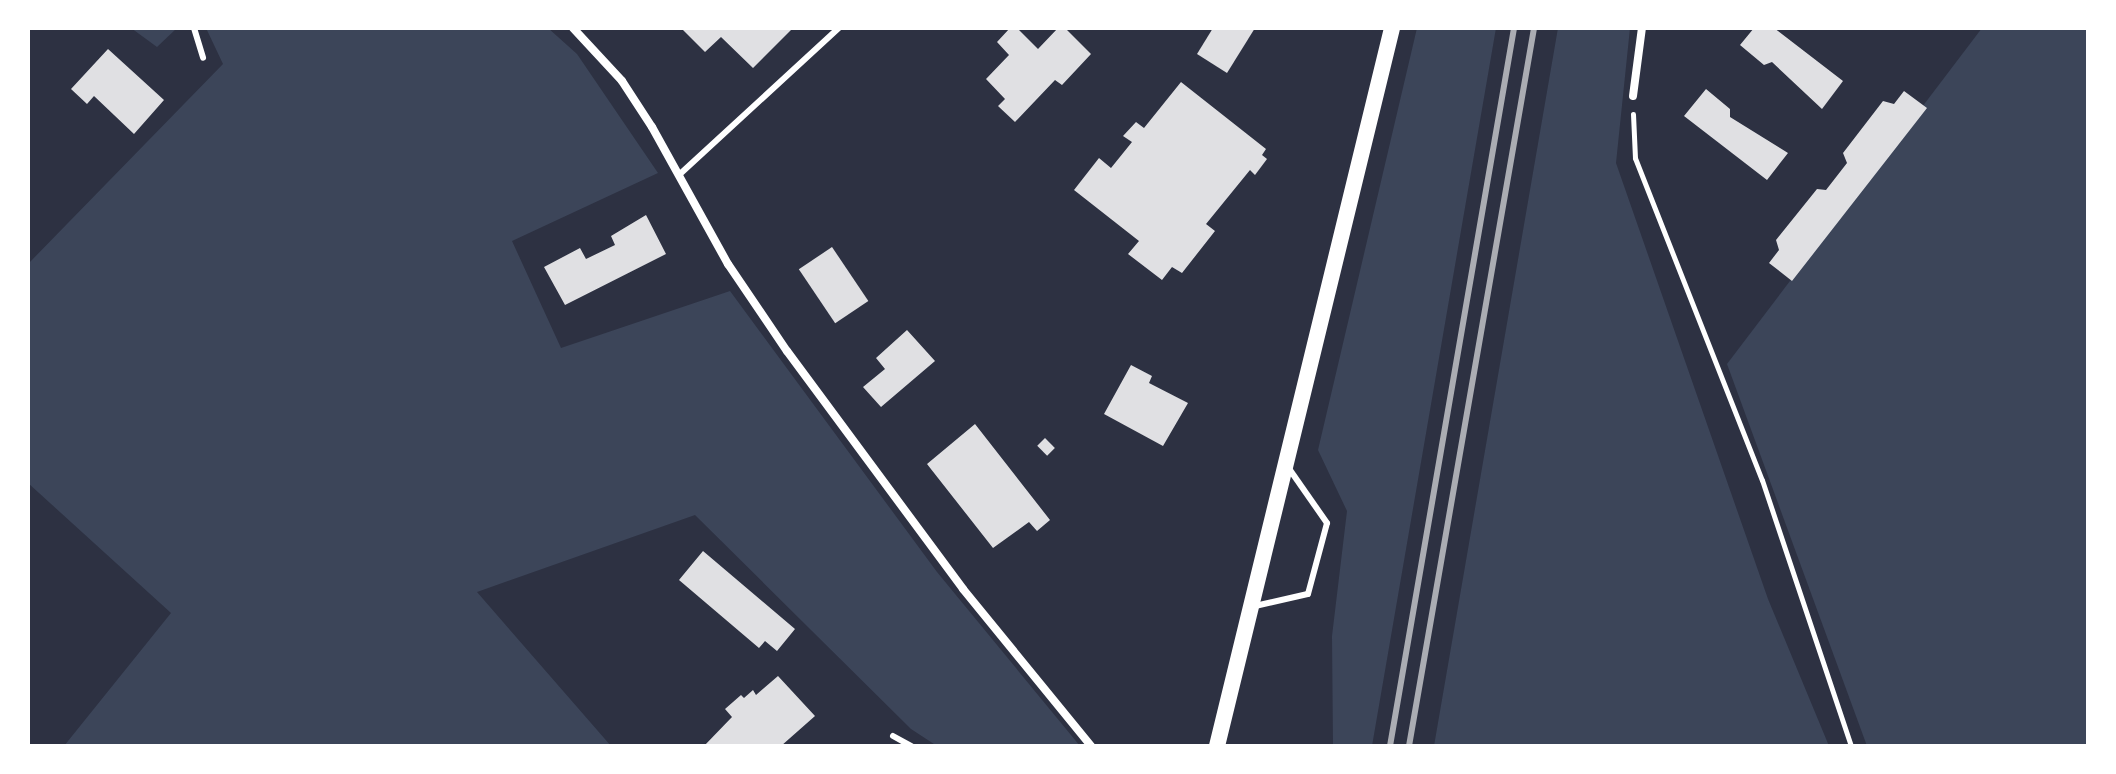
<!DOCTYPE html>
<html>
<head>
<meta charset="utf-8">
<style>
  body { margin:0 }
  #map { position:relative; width:2116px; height:774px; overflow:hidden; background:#2d3142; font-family:Commissioner,sans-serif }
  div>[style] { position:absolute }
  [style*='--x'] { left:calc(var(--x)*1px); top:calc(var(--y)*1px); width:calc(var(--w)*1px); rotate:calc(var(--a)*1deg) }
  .green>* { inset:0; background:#3c4559 }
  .building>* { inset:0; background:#e0e0e3; transform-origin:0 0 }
  .path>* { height:5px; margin:-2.5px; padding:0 2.5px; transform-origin:2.5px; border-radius:2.5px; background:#fff }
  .service>* { height:6px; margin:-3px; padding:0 3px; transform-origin:3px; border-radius:3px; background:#fff }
  .minor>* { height:8px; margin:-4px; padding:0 4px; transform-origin:4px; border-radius:4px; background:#fff }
  .secondary>* { height:16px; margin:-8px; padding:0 8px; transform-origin:8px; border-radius:8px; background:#fff }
  .rail>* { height:6px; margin:-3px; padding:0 3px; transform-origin:3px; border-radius:3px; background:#abadb3 }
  span { translate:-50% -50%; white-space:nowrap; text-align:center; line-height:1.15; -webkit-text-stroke:8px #fff; paint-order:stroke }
  .frame { position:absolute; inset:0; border:30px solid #fff; pointer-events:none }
</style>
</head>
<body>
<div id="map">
  <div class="green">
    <i style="clip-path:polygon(131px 28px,177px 28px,157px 47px)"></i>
    <i style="clip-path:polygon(206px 28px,548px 28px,577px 54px,658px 173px,512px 241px,561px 348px,730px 291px,937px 572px,1080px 746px,937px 746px,911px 729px,695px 515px,477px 592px,611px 746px,64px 746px,171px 613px,28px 483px,28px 264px,223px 64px)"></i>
    <i style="clip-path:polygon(1417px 28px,1496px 28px,1372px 746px,1333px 746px,1332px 636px,1347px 511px,1318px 450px)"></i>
    <i style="clip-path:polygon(1558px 28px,1630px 28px,1616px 163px,1768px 599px,1829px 746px,1434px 746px)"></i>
    <i style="clip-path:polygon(1982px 28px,2088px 28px,2088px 746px,1867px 746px,1727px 364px)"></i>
  </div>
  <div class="building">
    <i style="clip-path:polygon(681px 28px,793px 28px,753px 68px,721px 37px,705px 52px)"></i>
    <i style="clip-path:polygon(1010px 28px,1017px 28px,1038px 49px,1058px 28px,1065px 28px,1091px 54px,1062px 85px,1055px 80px,1015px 122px,998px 106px,1005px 99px,986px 79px,1009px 55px,997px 42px)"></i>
    <i style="clip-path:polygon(1213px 28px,1255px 28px,1227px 73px,1197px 54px)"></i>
    <i style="clip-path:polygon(1754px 28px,1774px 28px,1843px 81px,1822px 109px,1772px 62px,1764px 65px,1740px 45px)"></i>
    <i style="clip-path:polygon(108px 49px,164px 100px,134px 134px,94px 96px,87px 104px,71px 89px)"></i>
    <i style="clip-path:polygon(1181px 82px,1266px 149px,1262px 155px,1267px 159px,1255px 175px,1250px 170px,1206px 224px,1215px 231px,1182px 273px,1172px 267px,1162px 280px,1128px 254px,1139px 241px,1074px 190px,1099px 158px,1111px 168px,1132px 142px,1123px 136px,1136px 122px,1144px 128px)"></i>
    <i style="clip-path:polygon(1706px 89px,1730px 109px,1730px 117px,1788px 153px,1767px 180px,1684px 116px)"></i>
    <i style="clip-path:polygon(1904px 91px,1927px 108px,1792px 281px,1769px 263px,1779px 250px,1776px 240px,1817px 189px,1826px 190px,1847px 163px,1843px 153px,1883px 101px,1894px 104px)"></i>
    <i style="clip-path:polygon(646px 215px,666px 254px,565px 305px,544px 267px,580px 248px,586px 259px,615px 245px,611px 236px)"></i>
    <i style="left:832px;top:247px;width:65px;height:40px;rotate:56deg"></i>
    <i style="clip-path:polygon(907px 330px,935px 361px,881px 407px,863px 387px,885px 369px,876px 358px)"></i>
    <i style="clip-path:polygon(1131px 365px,1152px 376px,1149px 383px,1188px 403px,1163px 446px,1104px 414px)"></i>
    <i style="clip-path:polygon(975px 424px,1050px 520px,1037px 531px,1029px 522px,993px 548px,927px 464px)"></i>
    <i style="left:1045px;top:438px;width:14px;height:11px;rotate:45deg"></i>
    <i style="clip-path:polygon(703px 551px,795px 629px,777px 651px,765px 641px,759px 648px,679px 580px)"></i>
    <i style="clip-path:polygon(778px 676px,815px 716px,781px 746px,704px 746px,732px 717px,725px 709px,741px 695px,744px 698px,753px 690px,756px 695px)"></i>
  </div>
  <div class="path">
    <i style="--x:1633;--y:114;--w:44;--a:87.4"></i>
    <i style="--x:1635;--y:158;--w:346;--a:68.5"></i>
    <i style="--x:1762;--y:480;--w:280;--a:71.5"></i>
  </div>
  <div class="service">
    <i style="--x:194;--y:28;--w:31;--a:73"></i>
    <i style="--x:680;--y:174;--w:216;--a:-42.6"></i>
    <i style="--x:1255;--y:606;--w:54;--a:-12.8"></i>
    <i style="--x:1308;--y:594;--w:73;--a:-75"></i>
    <i style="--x:1327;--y:523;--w:68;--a:-124.9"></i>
    <i style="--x:893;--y:736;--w:21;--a:29"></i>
  </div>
  <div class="minor">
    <i style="--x:573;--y:28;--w:72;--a:47.2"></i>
    <i style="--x:622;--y:81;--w:55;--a:56.9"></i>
    <i style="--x:652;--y:127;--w:157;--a:61"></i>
    <i style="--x:728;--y:264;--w:105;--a:55.9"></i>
    <i style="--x:787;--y:351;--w:296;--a:53.5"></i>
    <i style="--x:963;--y:589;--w:203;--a:50.8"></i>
    <i style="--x:1633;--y:96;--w:69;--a:-82.5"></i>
  </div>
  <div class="secondary">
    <i style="--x:1217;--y:746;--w:739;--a:-76.3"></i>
  </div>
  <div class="rail">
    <i style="--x:1390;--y:746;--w:729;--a:-80.2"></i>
    <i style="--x:1409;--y:746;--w:729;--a:-80.12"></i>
  </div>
  <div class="frame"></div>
</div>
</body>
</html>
